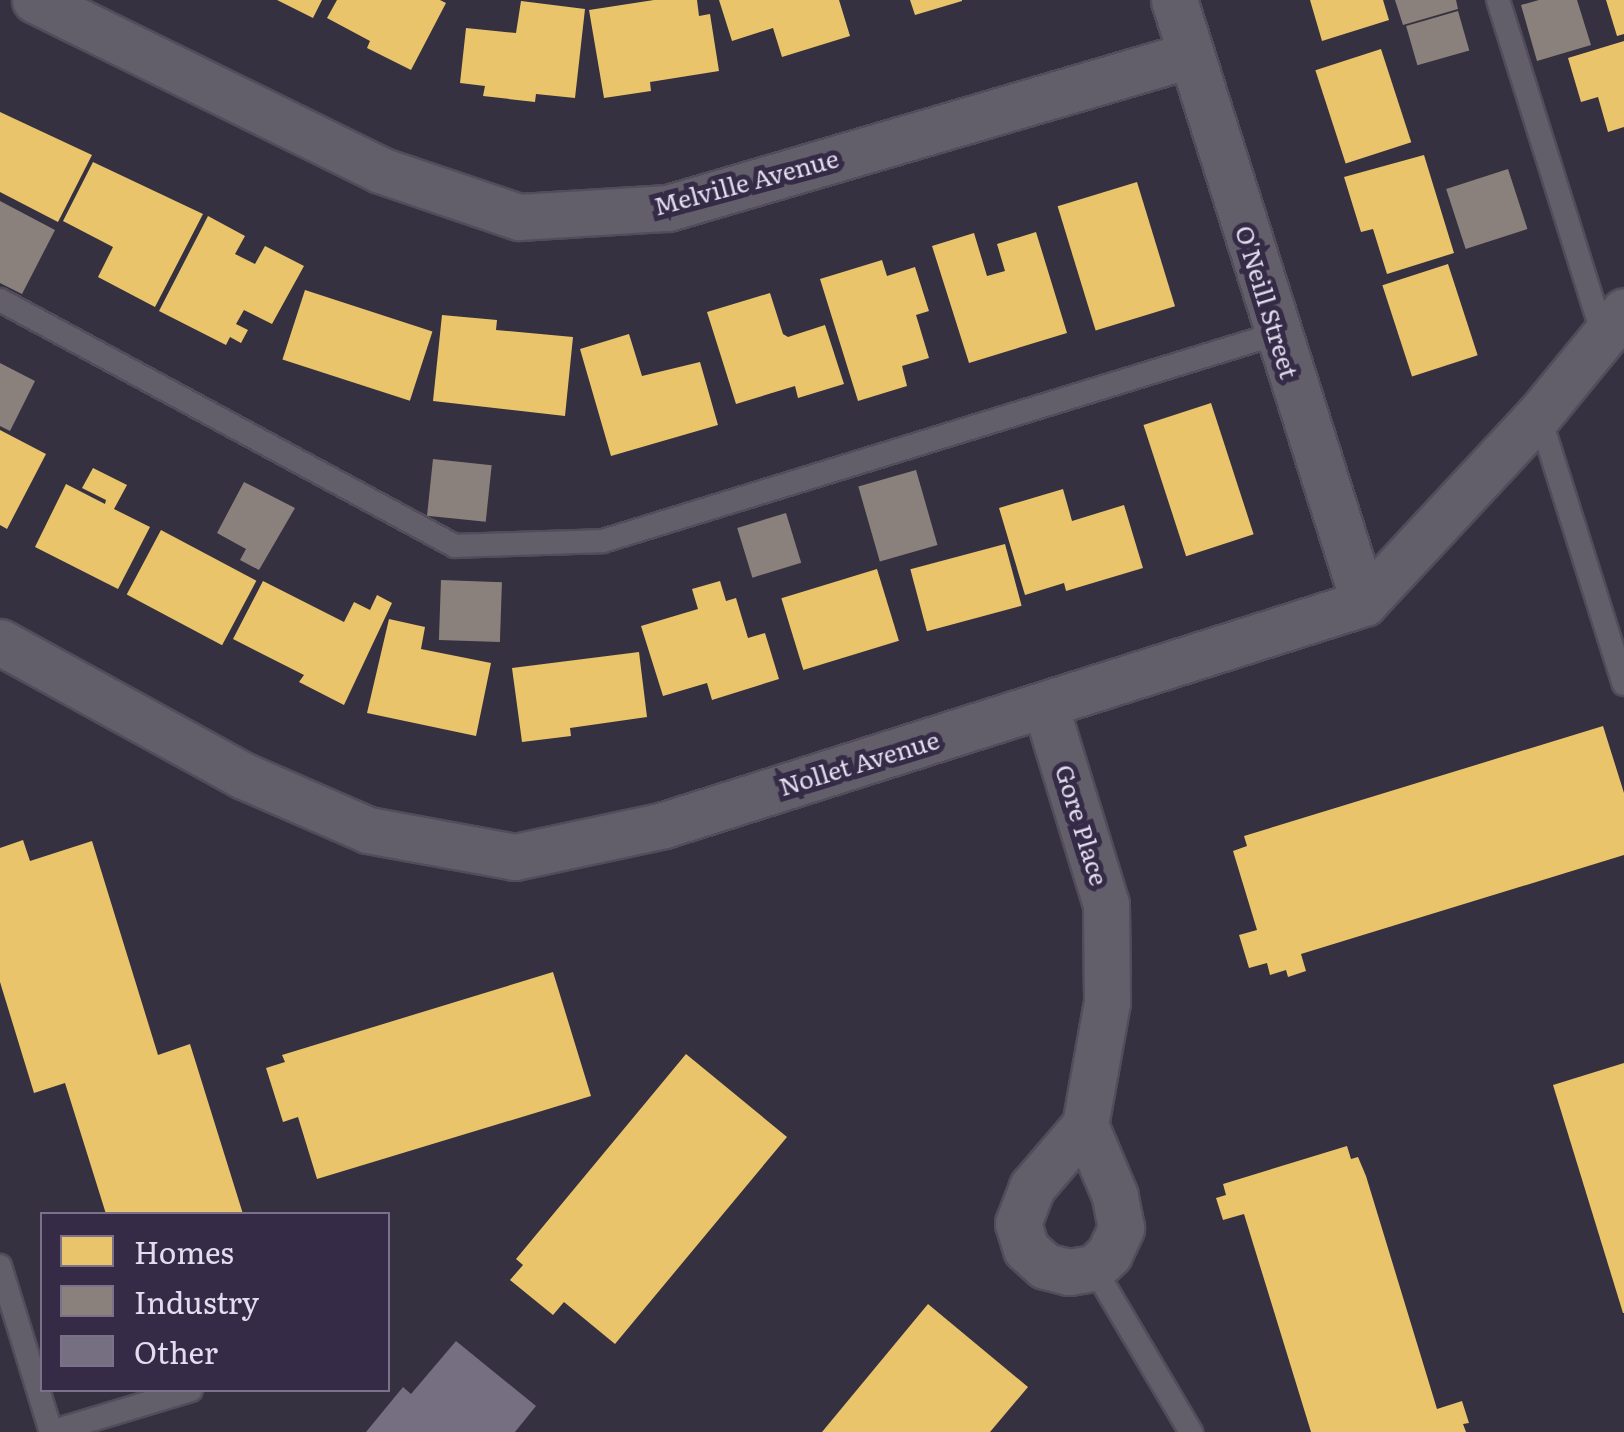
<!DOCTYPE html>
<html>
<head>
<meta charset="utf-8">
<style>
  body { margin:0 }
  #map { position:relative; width:1624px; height:1432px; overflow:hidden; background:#363140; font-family:Literata,serif }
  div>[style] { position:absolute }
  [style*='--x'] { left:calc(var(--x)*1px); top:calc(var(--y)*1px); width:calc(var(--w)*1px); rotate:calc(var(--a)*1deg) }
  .homes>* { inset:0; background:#e9c46a; transform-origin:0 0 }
  .industry>* { inset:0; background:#8a817c; transform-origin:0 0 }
  .building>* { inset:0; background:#756f81 }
  .roads { filter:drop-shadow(2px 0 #524d5a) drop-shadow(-2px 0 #524d5a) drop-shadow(0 2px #524d5a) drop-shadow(0 -2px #524d5a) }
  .service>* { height:22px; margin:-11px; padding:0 11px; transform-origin:11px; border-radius:11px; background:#625f6a }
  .minor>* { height:45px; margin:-22.5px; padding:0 22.5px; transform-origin:22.5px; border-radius:22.5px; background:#625f6a }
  span { translate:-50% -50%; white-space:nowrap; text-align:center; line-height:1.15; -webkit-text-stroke:10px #352b46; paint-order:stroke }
  .street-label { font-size:25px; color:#e3ddef }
  .legend { position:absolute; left:40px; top:1212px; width:350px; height:180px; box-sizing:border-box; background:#352b46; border:2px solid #7b728a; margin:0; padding:12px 18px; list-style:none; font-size:30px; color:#e3ddef }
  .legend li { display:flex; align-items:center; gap:20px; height:50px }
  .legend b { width:50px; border:2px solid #7b728a }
</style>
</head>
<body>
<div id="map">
  <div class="homes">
    <i style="clip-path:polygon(277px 0,322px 0,313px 18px)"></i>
    <i style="clip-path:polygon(337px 0,440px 0,446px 3px,411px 70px,367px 48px,370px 41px,327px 18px)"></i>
    <i style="clip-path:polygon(654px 0,697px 0,699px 16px,710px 14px,719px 71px,650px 82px,651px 91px,604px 98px,589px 10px)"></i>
    <i style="clip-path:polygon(719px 0,839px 0,850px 36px,782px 57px,773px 28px,732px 41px)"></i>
    <i style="clip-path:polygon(910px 0,962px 0,962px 1px,915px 15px)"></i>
    <i style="clip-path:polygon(1310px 0,1383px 0,1389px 20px,1322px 41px)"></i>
    <i style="clip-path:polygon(1606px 0,1624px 0,1624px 34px,1617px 36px)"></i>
    <i style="clip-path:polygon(521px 1px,585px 9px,575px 98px,536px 94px,535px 102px,483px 96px,485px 86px,460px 83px,466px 28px,516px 33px)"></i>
    <i style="clip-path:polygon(1624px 41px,1624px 127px,1608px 132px,1598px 97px,1581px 102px,1568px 58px)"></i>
    <i style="left:1381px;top:49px;width:98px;height:69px;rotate:72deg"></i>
    <i style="clip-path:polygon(0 112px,92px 155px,58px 222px,0 192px)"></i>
    <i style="clip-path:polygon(1424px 155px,1454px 253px,1387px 274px,1373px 229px,1361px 232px,1344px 177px)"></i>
    <i style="clip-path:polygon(93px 162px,203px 214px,155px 307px,98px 277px,113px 247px,63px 221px)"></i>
    <i style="left:1137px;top:182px;width:130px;height:83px;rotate:73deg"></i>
    <i style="clip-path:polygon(208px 216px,245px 236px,235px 254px,255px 264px,265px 246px,304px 266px,272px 324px,244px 310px,236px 324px,248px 330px,241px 343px,230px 337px,226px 345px,159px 311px)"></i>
    <i style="clip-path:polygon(1036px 232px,1067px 333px,969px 363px,932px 246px,974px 233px,987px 276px,1005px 271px,997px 244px)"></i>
    <i style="clip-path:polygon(882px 260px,887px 276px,915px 267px,929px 311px,916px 315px,929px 358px,902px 366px,907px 386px,858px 401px,820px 279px)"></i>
    <i style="left:1448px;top:264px;width:96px;height:69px;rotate:72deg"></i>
    <i style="left:305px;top:290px;width:134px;height:73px;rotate:18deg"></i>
    <i style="clip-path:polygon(770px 293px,783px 334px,788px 337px,825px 325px,844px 384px,798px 398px,795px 386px,736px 404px,707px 312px)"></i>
    <i style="clip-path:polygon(442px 315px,497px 320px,496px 330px,573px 337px,565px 416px,433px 401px)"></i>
    <i style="clip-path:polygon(629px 334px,642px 376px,700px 362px,718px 425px,611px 456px,580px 349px)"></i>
    <i style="left:1211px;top:403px;width:138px;height:71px;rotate:72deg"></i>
    <i style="clip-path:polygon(0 430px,46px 454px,7px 529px,0 525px)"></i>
    <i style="clip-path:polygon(93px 468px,127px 485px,114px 509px,150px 527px,118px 589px,35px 547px,66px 484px,105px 504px,106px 500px,82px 488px)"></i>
    <i style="clip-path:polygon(1063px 489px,1072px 521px,1124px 505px,1143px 568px,1066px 591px,1064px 583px,1025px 595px,999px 508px)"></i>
    <i style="left:161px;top:530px;width:108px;height:73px;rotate:28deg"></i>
    <i style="left:1005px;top:544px;width:64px;height:98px;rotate:75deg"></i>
    <i style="left:877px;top:569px;width:75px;height:100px;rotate:73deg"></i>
    <i style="clip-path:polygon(263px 581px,344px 622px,354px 602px,370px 610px,377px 595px,392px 603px,344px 705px,299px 682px,304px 675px,233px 639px)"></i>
    <i style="clip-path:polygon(720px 581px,726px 601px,736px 598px,748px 638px,765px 633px,779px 679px,712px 700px,707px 683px,663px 696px,641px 626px,698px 609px,692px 589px)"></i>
    <i style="clip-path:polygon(389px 619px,425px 627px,421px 649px,491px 663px,476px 736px,367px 713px)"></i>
    <i style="clip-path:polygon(639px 652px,647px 717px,570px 728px,571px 736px,522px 742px,512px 668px)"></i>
    <i style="clip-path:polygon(1603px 726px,1624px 793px,1624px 855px,1301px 954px,1306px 971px,1288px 977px,1286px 970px,1270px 975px,1267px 963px,1249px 968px,1239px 935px,1257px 930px,1233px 851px,1247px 846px,1244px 836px)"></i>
    <i style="clip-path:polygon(23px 840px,30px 861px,92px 841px,158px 1055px,190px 1044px,243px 1214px,106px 1214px,65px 1083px,34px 1093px,0 982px,0 848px)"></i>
    <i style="clip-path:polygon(553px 972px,591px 1096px,317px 1179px,298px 1117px,283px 1122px,266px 1068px,285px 1062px,282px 1055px)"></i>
    <i style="clip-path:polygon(686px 1054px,787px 1137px,615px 1344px,564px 1302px,553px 1315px,510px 1280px,523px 1265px,516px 1259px)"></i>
    <i style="clip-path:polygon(1624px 1063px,1624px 1313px,1623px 1313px,1553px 1085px)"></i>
    <i style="clip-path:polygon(1347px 1146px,1351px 1159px,1358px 1157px,1366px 1176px,1437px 1409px,1462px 1401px,1469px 1423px,1463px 1424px,1466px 1432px,1311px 1432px,1244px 1214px,1223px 1220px,1216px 1198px,1226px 1195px,1223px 1184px)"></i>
    <i style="clip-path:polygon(928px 1304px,1028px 1387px,990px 1432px,822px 1432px)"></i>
  </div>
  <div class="industry">
    <i style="clip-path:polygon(1395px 0,1456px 0,1458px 9px,1403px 25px)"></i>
    <i style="clip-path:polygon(1539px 0,1577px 0,1591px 45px,1537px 61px,1521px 5px)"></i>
    <i style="left:1458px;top:11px;width:41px;height:54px;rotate:74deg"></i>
    <i style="left:1508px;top:169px;width:63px;height:65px;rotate:72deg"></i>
    <i style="clip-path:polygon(0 201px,55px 230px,22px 294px,0 283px)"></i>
    <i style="clip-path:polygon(0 363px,35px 381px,10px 431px,0 426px)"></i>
    <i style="left:433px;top:459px;width:59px;height:57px;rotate:6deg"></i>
    <i style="left:916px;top:470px;width:78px;height:60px;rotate:74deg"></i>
    <i style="clip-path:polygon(244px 482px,295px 508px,259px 570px,240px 560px,246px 549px,217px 533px)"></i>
    <i style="left:786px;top:513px;width:52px;height:51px;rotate:73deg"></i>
    <i style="left:441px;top:580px;width:61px;height:60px;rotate:2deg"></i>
  </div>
  <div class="building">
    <i style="clip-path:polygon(456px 1341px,536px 1406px,515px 1432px,366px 1432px,403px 1387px,411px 1394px)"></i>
  </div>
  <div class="roads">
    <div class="service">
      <i style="--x:1498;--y:0;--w:352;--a:72.6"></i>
      <i style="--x:0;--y:300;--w:517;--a:28.4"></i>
      <i style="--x:455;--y:546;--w:148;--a:-1.9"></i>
      <i style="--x:603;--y:541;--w:704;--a:-17.1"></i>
      <i style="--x:1539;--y:415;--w:282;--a:72.5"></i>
      <i style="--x:0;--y:1266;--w:174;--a:72.9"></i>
      <i style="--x:51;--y:1432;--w:146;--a:-16.7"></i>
      <i style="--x:1094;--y:1268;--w:191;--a:59.4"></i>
    </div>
    <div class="minor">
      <i style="--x:35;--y:0;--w:385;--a:26.2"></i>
      <i style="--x:380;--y:170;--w:147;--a:18.7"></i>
      <i style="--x:519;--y:217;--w:149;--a:-3.5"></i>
      <i style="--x:668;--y:208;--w:544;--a:-16.34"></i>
      <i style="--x:1174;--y:0;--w:632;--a:72.51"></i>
      <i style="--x:0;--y:642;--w:278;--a:28.8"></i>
      <i style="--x:244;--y:776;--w:135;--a:23.5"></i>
      <i style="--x:368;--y:830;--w:149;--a:10.4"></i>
      <i style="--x:515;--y:857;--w:152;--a:-12.1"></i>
      <i style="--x:664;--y:825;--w:734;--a:-17.6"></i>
      <i style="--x:1364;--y:603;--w:257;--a:-47.1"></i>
      <i style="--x:1539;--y:415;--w:134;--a:-50.7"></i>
      <i style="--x:1045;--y:705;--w:208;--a:73"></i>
      <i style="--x:1106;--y:904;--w:98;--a:89.4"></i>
      <i style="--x:1107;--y:1002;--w:125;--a:100.1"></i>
      <i style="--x:1085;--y:1125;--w:82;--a:130.5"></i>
      <i style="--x:1032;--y:1187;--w:39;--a:111"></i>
      <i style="--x:1018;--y:1223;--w:27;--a:73"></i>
      <i style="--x:1026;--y:1249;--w:25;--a:42"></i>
      <i style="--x:1045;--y:1266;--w:25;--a:14"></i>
      <i style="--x:1069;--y:1272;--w:25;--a:-9"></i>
      <i style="--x:1094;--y:1268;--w:21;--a:-43"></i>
      <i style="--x:1109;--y:1254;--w:29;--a:-65"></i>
      <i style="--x:1121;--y:1228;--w:33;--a:-101"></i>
      <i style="--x:1115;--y:1196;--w:77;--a:-112.9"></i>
    </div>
  </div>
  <div class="street-label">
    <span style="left:746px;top:182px;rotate:-15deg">Melville Avenue</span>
    <span style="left:1267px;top:302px;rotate:73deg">O'Neill Street</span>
    <span style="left:859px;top:763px;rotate:-17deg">Nollet Avenue</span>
    <span style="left:1082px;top:825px;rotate:73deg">Gore Place</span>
  </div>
  <ul class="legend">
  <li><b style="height:28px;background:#e9c46a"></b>Homes</li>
  <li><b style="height:28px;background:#8a817c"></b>Industry</li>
  <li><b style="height:28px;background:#756f81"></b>Other</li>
  </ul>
</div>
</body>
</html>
